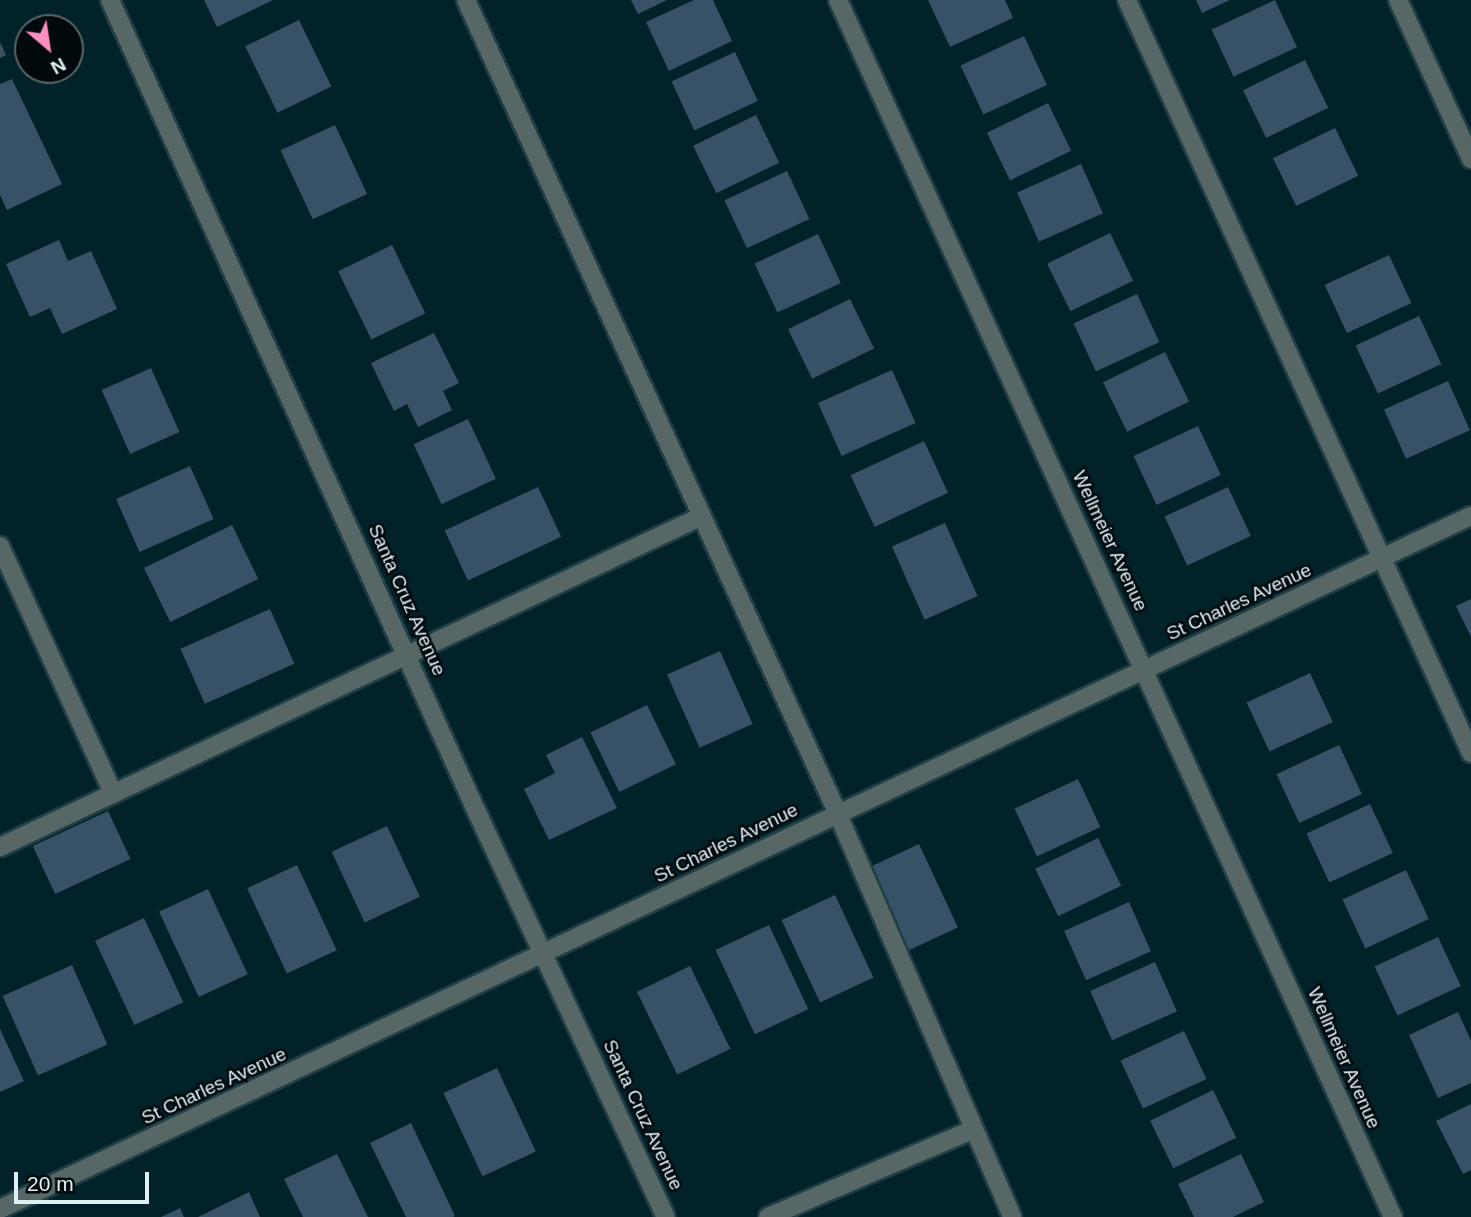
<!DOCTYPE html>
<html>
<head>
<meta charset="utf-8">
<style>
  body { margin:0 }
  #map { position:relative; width:1471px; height:1217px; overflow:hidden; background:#012229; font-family:Helvetica,sans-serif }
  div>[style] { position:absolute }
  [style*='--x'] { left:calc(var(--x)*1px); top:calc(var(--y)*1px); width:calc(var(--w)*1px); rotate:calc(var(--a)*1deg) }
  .building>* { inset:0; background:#375166; transform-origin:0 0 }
  .roads { filter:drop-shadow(2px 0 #203f46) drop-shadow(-2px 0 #203f46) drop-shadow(0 2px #203f46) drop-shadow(0 -2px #203f46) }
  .minor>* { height:18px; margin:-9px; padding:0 9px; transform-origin:9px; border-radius:9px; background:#566765 }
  span { translate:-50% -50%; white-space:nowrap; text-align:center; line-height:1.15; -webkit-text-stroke:5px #01090c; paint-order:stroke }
  .street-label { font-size:19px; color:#dff0f5 }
  .north { position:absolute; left:14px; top:14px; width:70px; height:70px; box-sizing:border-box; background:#01090c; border:2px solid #5a6569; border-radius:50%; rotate:151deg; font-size:19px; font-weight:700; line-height:28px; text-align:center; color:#dff0f5 }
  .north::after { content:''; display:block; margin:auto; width:24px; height:32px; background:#fd8ec0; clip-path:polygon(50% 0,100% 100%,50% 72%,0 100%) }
  .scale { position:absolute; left:14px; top:1172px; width:135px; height:32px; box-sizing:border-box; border:4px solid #dff0f5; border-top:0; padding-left:9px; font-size:21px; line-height:24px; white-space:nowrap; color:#dff0f5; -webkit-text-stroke:5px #01090c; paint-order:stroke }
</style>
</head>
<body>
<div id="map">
  <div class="building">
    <i style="clip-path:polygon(204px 0,273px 0,217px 27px)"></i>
    <i style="clip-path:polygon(631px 0,667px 0,638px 14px)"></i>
    <i style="clip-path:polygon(694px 0,713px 0,732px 41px,669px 71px,646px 22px)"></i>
    <i style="clip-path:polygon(928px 0,1005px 0,1013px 18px,950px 47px)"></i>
    <i style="clip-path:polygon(1196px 0,1230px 0,1202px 13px)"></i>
    <i style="left:1275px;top:0;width:52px;height:70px;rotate:65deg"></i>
    <i style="left:299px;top:20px;width:74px;height:60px;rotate:64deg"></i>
    <i style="left:1024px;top:36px;width:54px;height:70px;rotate:65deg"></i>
    <i style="clip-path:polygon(0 42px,6px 55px,0 58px)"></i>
    <i style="left:735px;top:52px;width:54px;height:70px;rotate:65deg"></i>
    <i style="left:1305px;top:60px;width:53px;height:69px;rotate:64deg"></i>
    <i style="clip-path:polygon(12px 79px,62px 184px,7px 210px,0 195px,0 84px)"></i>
    <i style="left:1048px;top:103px;width:53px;height:68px;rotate:64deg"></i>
    <i style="left:756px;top:115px;width:53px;height:70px;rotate:64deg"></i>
    <i style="left:335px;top:125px;width:76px;height:60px;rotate:65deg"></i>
    <i style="left:1335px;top:128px;width:53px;height:69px;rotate:64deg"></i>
    <i style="left:1081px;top:164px;width:54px;height:70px;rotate:66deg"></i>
    <i style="left:787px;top:171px;width:53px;height:69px;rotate:65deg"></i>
    <i style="left:1110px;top:233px;width:53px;height:70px;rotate:64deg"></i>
    <i style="left:818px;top:234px;width:54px;height:70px;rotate:65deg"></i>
    <i style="clip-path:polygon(59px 240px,68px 261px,91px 251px,117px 309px,62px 334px,50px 308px,30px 317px,6px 264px)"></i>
    <i style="left:392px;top:245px;width:76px;height:60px;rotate:64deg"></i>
    <i style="left:1389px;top:255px;width:53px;height:71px;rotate:65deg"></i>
    <i style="left:1137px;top:294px;width:53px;height:70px;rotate:65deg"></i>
    <i style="left:850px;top:299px;width:55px;height:69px;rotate:64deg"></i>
    <i style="left:1419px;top:316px;width:53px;height:70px;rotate:65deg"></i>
    <i style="clip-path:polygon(434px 333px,459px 383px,443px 391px,452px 410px,418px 427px,407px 404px,394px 411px,371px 363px)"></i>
    <i style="left:1165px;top:352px;width:55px;height:69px;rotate:64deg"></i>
    <i style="left:151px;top:368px;width:70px;height:54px;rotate:66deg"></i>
    <i style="left:892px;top:370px;width:58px;height:81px;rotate:66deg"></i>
    <i style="left:1448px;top:381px;width:54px;height:70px;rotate:66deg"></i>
    <i style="left:468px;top:419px;width:66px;height:60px;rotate:65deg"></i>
    <i style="left:1198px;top:426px;width:54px;height:71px;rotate:65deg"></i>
    <i style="left:924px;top:441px;width:57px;height:81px;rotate:65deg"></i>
    <i style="left:190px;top:466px;width:58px;height:81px;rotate:66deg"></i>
    <i style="left:538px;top:487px;width:55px;height:103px;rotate:65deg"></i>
    <i style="left:1228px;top:487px;width:54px;height:70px;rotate:65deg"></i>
    <i style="left:945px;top:523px;width:80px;height:58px;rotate:66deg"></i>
    <i style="left:232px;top:525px;width:60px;height:98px;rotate:64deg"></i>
    <i style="clip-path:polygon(1471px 599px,1471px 637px,1456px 606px)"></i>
    <i style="left:270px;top:609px;width:60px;height:98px;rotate:66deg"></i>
    <i style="left:720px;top:651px;width:80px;height:58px;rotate:66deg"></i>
    <i style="left:1310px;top:673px;width:54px;height:70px;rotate:65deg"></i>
    <i style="left:647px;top:705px;width:66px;height:63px;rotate:64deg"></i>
    <i style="clip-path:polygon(582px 737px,617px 808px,549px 840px,524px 789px,555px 773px,546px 755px)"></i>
    <i style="left:1339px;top:745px;width:54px;height:69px;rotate:65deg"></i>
    <i style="left:1078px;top:779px;width:53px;height:70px;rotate:65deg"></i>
    <i style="left:1370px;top:804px;width:54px;height:70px;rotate:65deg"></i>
    <i style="left:108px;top:811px;width:53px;height:83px;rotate:65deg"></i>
    <i style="left:387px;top:826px;width:78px;height:61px;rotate:65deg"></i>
    <i style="left:1098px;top:838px;width:53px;height:70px;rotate:64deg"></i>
    <i style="left:919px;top:844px;width:92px;height:59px;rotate:65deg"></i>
    <i style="left:297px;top:865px;width:94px;height:55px;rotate:65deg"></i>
    <i style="left:1406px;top:870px;width:54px;height:70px;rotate:65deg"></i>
    <i style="left:208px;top:889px;width:94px;height:54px;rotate:65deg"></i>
    <i style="left:835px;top:895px;width:91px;height:59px;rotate:65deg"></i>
    <i style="left:1129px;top:902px;width:54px;height:71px;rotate:66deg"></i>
    <i style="left:144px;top:918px;width:93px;height:54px;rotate:65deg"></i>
    <i style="left:769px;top:925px;width:93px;height:59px;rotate:65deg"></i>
    <i style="left:1438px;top:937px;width:54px;height:70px;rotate:65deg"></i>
    <i style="left:1155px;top:962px;width:54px;height:71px;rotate:66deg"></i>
    <i style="left:72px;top:965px;width:87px;height:76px;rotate:66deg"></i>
    <i style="left:690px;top:966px;width:92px;height:59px;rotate:64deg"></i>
    <i style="clip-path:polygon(1458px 1012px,1471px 1041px,1471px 1083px,1438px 1098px,1409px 1035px)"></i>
    <i style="clip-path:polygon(0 1029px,24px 1081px,0 1092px)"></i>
    <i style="left:1184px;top:1031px;width:53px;height:70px;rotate:65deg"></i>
    <i style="left:497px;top:1068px;width:92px;height:59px;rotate:65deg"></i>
    <i style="left:1213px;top:1090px;width:53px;height:70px;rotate:64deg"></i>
    <i style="clip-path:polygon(1471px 1104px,1471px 1170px,1463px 1174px,1436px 1121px)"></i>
    <i style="clip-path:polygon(411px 1123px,455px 1216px,453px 1217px,406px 1217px,370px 1143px)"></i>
    <i style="clip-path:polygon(337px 1154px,368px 1217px,303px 1217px,284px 1179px)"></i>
    <i style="clip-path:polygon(1241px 1154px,1264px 1202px,1233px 1217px,1194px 1217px,1178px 1184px)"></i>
    <i style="clip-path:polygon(249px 1192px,260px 1217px,198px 1217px)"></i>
    <i style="clip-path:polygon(180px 1208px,184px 1217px,161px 1217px)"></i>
  </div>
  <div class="roads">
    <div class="minor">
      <i style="--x:110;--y:0;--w:887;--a:65.69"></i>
      <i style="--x:475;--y:808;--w:451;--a:65"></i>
      <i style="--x:466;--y:0;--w:893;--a:65.44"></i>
      <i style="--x:837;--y:812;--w:441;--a:66.6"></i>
      <i style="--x:838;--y:0;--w:1338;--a:65.49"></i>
      <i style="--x:1127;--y:0;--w:828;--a:65.45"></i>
      <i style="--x:1398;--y:0;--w:175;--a:65.3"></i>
      <i style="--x:0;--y:546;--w:272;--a:65.4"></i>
      <i style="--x:0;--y:847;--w:776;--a:-25.24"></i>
      <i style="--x:0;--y:1209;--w:1626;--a:-25.23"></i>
      <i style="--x:768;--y:1217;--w:224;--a:-23.1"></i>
    </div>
  </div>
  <div class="street-label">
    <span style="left:1110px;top:541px;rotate:65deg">Wellmeier Avenue</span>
    <span style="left:407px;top:600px;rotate:66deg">Santa Cruz Avenue</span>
    <span style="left:1239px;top:602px;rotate:-25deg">St Charles Avenue</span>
    <span style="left:726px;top:843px;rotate:-26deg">St Charles Avenue</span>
    <span style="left:1344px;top:1058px;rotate:66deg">Wellmeier Avenue</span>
    <span style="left:214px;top:1086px;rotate:-25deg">St Charles Avenue</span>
    <span style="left:643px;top:1115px;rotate:65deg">Santa Cruz Avenue</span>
  </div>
  <div class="north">N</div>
  <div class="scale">20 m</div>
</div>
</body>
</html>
